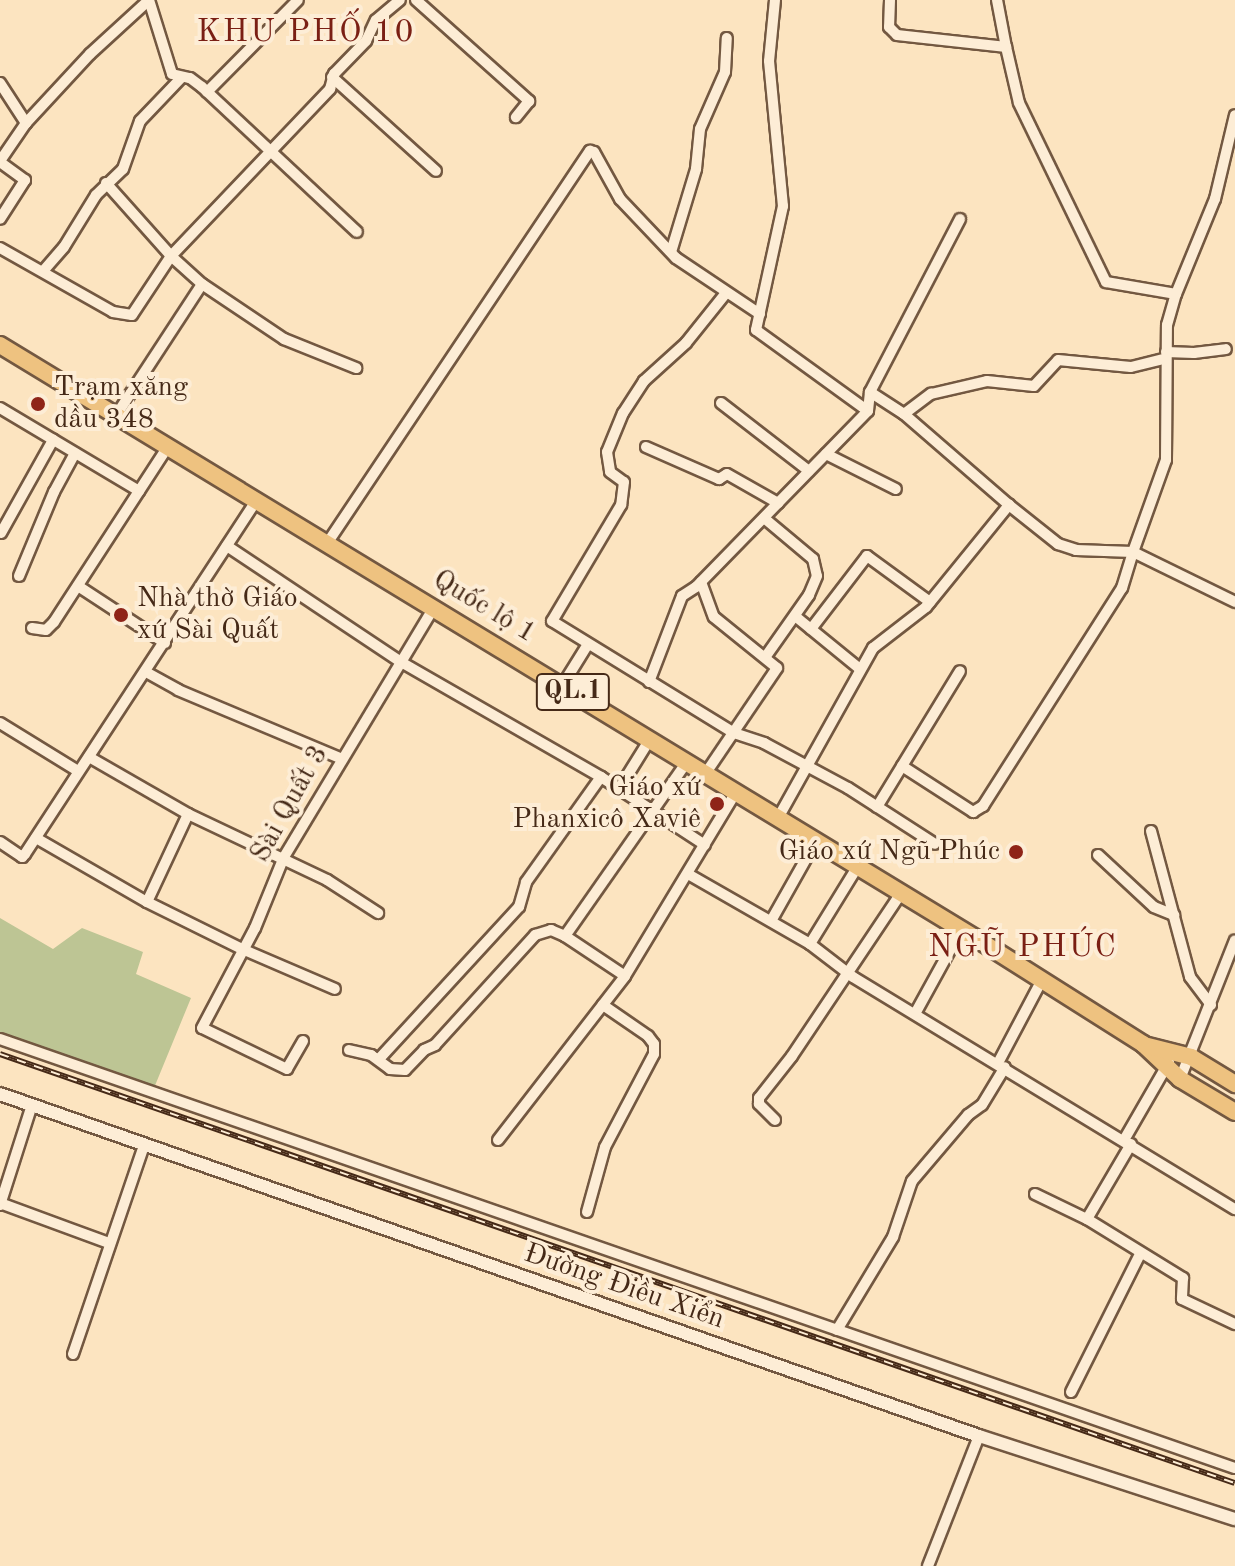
<!DOCTYPE html>
<html>
<head>
<meta charset="utf-8">
<style>
  body { margin:0 }
  #map { position:relative; width:1235px; height:1566px; overflow:hidden; background:#fce4c0; font-family:"Old Standard TT",serif }
  div>[style] { position:absolute }
  [style*='--x'] { left:calc(var(--x)*1px); top:calc(var(--y)*1px); width:calc(var(--w)*1px); rotate:calc(var(--a)*1deg) }
  .green>* { inset:0; background:#bdc594 }
  .roads { filter:drop-shadow(2px 0 #735841) drop-shadow(-2px 0 #735841) drop-shadow(0 2px #735841) drop-shadow(0 -2px #735841) }
  .minor>* { height:10px; margin:-5px; padding:0 5px; transform-origin:5px; border-radius:5px; background:#fdedd6 }
  .tertiary>* { height:12px; margin:-6px; padding:0 6px; transform-origin:6px; border-radius:6px; background:#fdedd6 }
  .trunk>* { height:16px; margin:-8px; padding:0 8px; transform-origin:8px; border-radius:8px; background:#eec280 }
  .rail>* { height:6px; margin-top:-3px; transform-origin:0; background:repeating-linear-gradient(90deg,#fdedd6 0 9px,#452917 0 18px); box-sizing:border-box; border-block:2px solid #452917 }
  .dots>* { width:22px; height:22px; translate:-50% -50%; box-sizing:border-box; border:4px solid #fdedd6; border-radius:50% }
  span { translate:-50% -50%; white-space:nowrap; text-align:center; line-height:1.15; -webkit-text-stroke:8px #fdedd6; paint-order:stroke }
  .shield-label span { padding:2px 6px; background:#fdedd6; border:2px solid; border-radius:6px; -webkit-text-stroke-width:0 }
  .shield-label { font-size:26px; color:#452917; font-weight:700 }
  .poi-label { font-size:28px; color:#452917 }
  .left { translate:0 -50%; text-align:left }
  .right { translate:-100% -50%; text-align:right }
  .street-label { font-size:28px; color:#452917 }
  .quarter-label { font-size:32px; color:#7a1f14; letter-spacing:2px }
</style>
</head>
<body>
<div id="map">
  <div class="green">
    <i style="clip-path:polygon(0 918px,53px 949px,82px 928px,143px 952px,136px 974px,191px 998px,154px 1088px,0 1034px)"></i>
  </div>
  <div class="roads">
    <div class="minor">
      <i style="--x:416;--y:0;--w:152;--a:41.8"></i>
      <i style="--x:529;--y:101;--w:21;--a:129"></i>
      <i style="--x:775;--y:0;--w:61;--a:95.6"></i>
      <i style="--x:769;--y:61;--w:146;--a:84.5"></i>
      <i style="--x:783;--y:206;--w:127;--a:102.3"></i>
      <i style="--x:756;--y:330;--w:138;--a:35.9"></i>
      <i style="--x:890;--y:0;--w:27;--a:92"></i>
      <i style="--x:889;--y:27;--w:11;--a:45"></i>
      <i style="--x:897;--y:35;--w:110;--a:6.3"></i>
      <i style="--x:1006;--y:47;--w:57;--a:76.9"></i>
      <i style="--x:1019;--y:103;--w:199;--a:64.1"></i>
      <i style="--x:1106;--y:282;--w:71;--a:9.7"></i>
      <i style="--x:997;--y:0;--w:48;--a:79.2"></i>
      <i style="--x:332;--y:77;--w:140;--a:42.1"></i>
      <i style="--x:0;--y:83;--w:48;--a:57"></i>
      <i style="--x:207;--y:92;--w:129;--a:-45.3"></i>
      <i style="--x:0;--y:161;--w:46;--a:-55.6"></i>
      <i style="--x:26;--y:123;--w:94;--a:-47.2"></i>
      <i style="--x:90;--y:54;--w:80;--a:-42.5"></i>
      <i style="--x:149;--y:0;--w:77;--a:72.7"></i>
      <i style="--x:172;--y:74;--w:18;--a:13"></i>
      <i style="--x:190;--y:78;--w:15;--a:37"></i>
      <i style="--x:202;--y:87;--w:212;--a:43.1"></i>
      <i style="--x:0;--y:162;--w:31;--a:36"></i>
      <i style="--x:25;--y:180;--w:46;--a:122.7"></i>
      <i style="--x:106;--y:183;--w:98;--a:48.3"></i>
      <i style="--x:171;--y:256;--w:42;--a:42.1"></i>
      <i style="--x:202;--y:284;--w:99;--a:33.9"></i>
      <i style="--x:284;--y:339;--w:78;--a:21.9"></i>
      <i style="--x:0;--y:248;--w:130;--a:29.5"></i>
      <i style="--x:113;--y:312;--w:19;--a:9"></i>
      <i style="--x:132;--y:315;--w:71;--a:-56.5"></i>
      <i style="--x:171;--y:256;--w:231;--a:-46.4"></i>
      <i style="--x:330;--y:89;--w:16;--a:-75"></i>
      <i style="--x:334;--y:74;--w:46;--a:-45.9"></i>
      <i style="--x:366;--y:41;--w:23;--a:-65"></i>
      <i style="--x:376;--y:20;--w:31;--a:-40"></i>
      <i style="--x:671;--y:252;--w:87;--a:-73.2"></i>
      <i style="--x:696;--y:169;--w:40;--a:-84.3"></i>
      <i style="--x:700;--y:129;--w:62;--a:-66.3"></i>
      <i style="--x:725;--y:72;--w:34;--a:-87"></i>
      <i style="--x:44;--y:270;--w:30;--a:-49"></i>
      <i style="--x:64;--y:247;--w:61;--a:-58.4"></i>
      <i style="--x:96;--y:195;--w:37;--a:-44"></i>
      <i style="--x:123;--y:169;--w:51;--a:-70.5"></i>
      <i style="--x:140;--y:121;--w:61;--a:-46.3"></i>
      <i style="--x:726;--y:293;--w:64;--a:128.7"></i>
      <i style="--x:686;--y:343;--w:57;--a:137.9"></i>
      <i style="--x:644;--y:381;--w:38;--a:123"></i>
      <i style="--x:623;--y:413;--w:42;--a:112.3"></i>
      <i style="--x:607;--y:452;--w:20;--a:81"></i>
      <i style="--x:610;--y:472;--w:17;--a:36"></i>
      <i style="--x:624;--y:482;--w:23;--a:97"></i>
      <i style="--x:621;--y:505;--w:135;--a:120.7"></i>
      <i style="--x:552;--y:621;--w:214;--a:31.6"></i>
      <i style="--x:734;--y:733;--w:32;--a:18"></i>
      <i style="--x:764;--y:743;--w:95;--a:28.2"></i>
      <i style="--x:848;--y:788;--w:103;--a:32.8"></i>
      <i style="--x:1166;--y:352;--w:28;--a:2"></i>
      <i style="--x:1194;--y:353;--w:32;--a:-7"></i>
      <i style="--x:870;--y:392;--w:40;--a:32.9"></i>
      <i style="--x:904;--y:414;--w:139;--a:40.9"></i>
      <i style="--x:721;--y:403;--w:111;--a:37.7"></i>
      <i style="--x:0;--y:408;--w:162;--a:30.8"></i>
      <i style="--x:117;--y:414;--w:155;--a:-56.8"></i>
      <i style="--x:904;--y:414;--w:34;--a:-37"></i>
      <i style="--x:931;--y:394;--w:57;--a:-13.1"></i>
      <i style="--x:987;--y:381;--w:47;--a:6.1"></i>
      <i style="--x:1034;--y:386;--w:35;--a:-47"></i>
      <i style="--x:1058;--y:360;--w:73;--a:5.5"></i>
      <i style="--x:1131;--y:367;--w:36;--a:-14"></i>
      <i style="--x:646;--y:447;--w:80;--a:23.7"></i>
      <i style="--x:719;--y:479;--w:9;--a:-32"></i>
      <i style="--x:727;--y:474;--w:59;--a:29.6"></i>
      <i style="--x:826;--y:454;--w:78;--a:26.6"></i>
      <i style="--x:764;--y:518;--w:64;--a:39.9"></i>
      <i style="--x:813;--y:559;--w:17;--a:77"></i>
      <i style="--x:817;--y:576;--w:21;--a:113"></i>
      <i style="--x:809;--y:595;--w:75;--a:125.2"></i>
      <i style="--x:1;--y:533;--w:107;--a:-60.8"></i>
      <i style="--x:328;--y:542;--w:471;--a:-56.2"></i>
      <i style="--x:590;--y:151;--w:4;--a:14"></i>
      <i style="--x:594;--y:152;--w:54;--a:61"></i>
      <i style="--x:620;--y:199;--w:81;--a:46.5"></i>
      <i style="--x:676;--y:258;--w:101;--a:33.7"></i>
      <i style="--x:227;--y:546;--w:209;--a:33.7"></i>
      <i style="--x:401;--y:662;--w:231;--a:29.9"></i>
      <i style="--x:601;--y:777;--w:124;--a:33.2"></i>
      <i style="--x:19;--y:576;--w:91;--a:-67.4"></i>
      <i style="--x:54;--y:492;--w:44;--a:-61.7"></i>
      <i style="--x:701;--y:582;--w:37;--a:70"></i>
      <i style="--x:714;--y:617;--w:81;--a:39"></i>
      <i style="--x:777;--y:668;--w:127;--a:124.1"></i>
      <i style="--x:78;--y:586;--w:104;--a:33.2"></i>
      <i style="--x:795;--y:616;--w:84;--a:39.2"></i>
      <i style="--x:32;--y:628;--w:14;--a:8"></i>
      <i style="--x:46;--y:630;--w:11;--a:-45"></i>
      <i style="--x:54;--y:622;--w:211;--a:-57"></i>
      <i style="--x:811;--y:629;--w:92;--a:-52.5"></i>
      <i style="--x:867;--y:556;--w:78;--a:36.1"></i>
      <i style="--x:146;--y:672;--w:37;--a:29"></i>
      <i style="--x:178;--y:690;--w:178;--a:22.8"></i>
      <i style="--x:649;--y:682;--w:92;--a:-69"></i>
      <i style="--x:682;--y:596;--w:17;--a:-33"></i>
      <i style="--x:696;--y:587;--w:246;--a:-45.7"></i>
      <i style="--x:868;--y:411;--w:19;--a:-84"></i>
      <i style="--x:870;--y:392;--w:195;--a:-62.5"></i>
      <i style="--x:562;--y:686;--w:49;--a:-58.2"></i>
      <i style="--x:0;--y:723;--w:92;--a:31.6"></i>
      <i style="--x:89;--y:757;--w:114;--a:29.9"></i>
      <i style="--x:188;--y:814;--w:154;--a:25.4"></i>
      <i style="--x:327;--y:880;--w:61;--a:32.9"></i>
      <i style="--x:902;--y:766;--w:85;--a:32.9"></i>
      <i style="--x:973;--y:812;--w:12;--a:-31"></i>
      <i style="--x:983;--y:806;--w:259;--a:-57.5"></i>
      <i style="--x:1122;--y:588;--w:38;--a:-73"></i>
      <i style="--x:1133;--y:552;--w:114;--a:26.1"></i>
      <i style="--x:619;--y:789;--w:59;--a:-58.2"></i>
      <i style="--x:877;--y:807;--w:159;--a:-58.6"></i>
      <i style="--x:778;--y:818;--w:195;--a:-60.8"></i>
      <i style="--x:873;--y:648;--w:67;--a:-37.7"></i>
      <i style="--x:926;--y:607;--w:132;--a:-50.9"></i>
      <i style="--x:1009;--y:505;--w:63;--a:38.5"></i>
      <i style="--x:1058;--y:544;--w:19;--a:18"></i>
      <i style="--x:1076;--y:550;--w:57;--a:2"></i>
      <i style="--x:1133;--y:552;--w:98;--a:-70.3"></i>
      <i style="--x:1166;--y:460;--w:135;--a:-89.6"></i>
      <i style="--x:1167;--y:325;--w:32;--a:-74"></i>
      <i style="--x:1176;--y:294;--w:103;--a:-67.7"></i>
      <i style="--x:1215;--y:199;--w:86;--a:-76.6"></i>
      <i style="--x:1151;--y:831;--w:151;--a:75"></i>
      <i style="--x:1190;--y:977;--w:35;--a:53"></i>
      <i style="--x:36;--y:838;--w:128;--a:30"></i>
      <i style="--x:147;--y:902;--w:106;--a:26.3"></i>
      <i style="--x:242;--y:949;--w:101;--a:23.3"></i>
      <i style="--x:0;--y:842;--w:27;--a:34"></i>
      <i style="--x:22;--y:857;--w:4;--a:-45"></i>
      <i style="--x:25;--y:854;--w:424;--a:-56.8"></i>
      <i style="--x:1098;--y:855;--w:76;--a:42.9"></i>
      <i style="--x:1154;--y:907;--w:22;--a:22"></i>
      <i style="--x:688;--y:874;--w:141;--a:29.8"></i>
      <i style="--x:810;--y:944;--w:54;--a:37.5"></i>
      <i style="--x:853;--y:977;--w:447;--a:31.3"></i>
      <i style="--x:147;--y:902;--w:97;--a:-65"></i>
      <i style="--x:771;--y:921;--w:92;--a:-60.6"></i>
      <i style="--x:565;--y:936;--w:213;--a:-55"></i>
      <i style="--x:810;--y:944;--w:92;--a:-58.4"></i>
      <i style="--x:916;--y:1012;--w:94;--a:-61.2"></i>
      <i style="--x:0;--y:1039;--w:1307;--a:19.16"></i>
      <i style="--x:303;--y:1041;--w:32;--a:120"></i>
      <i style="--x:287;--y:1069;--w:94;--a:-154.2"></i>
      <i style="--x:202;--y:1028;--w:113;--a:-62.1"></i>
      <i style="--x:255;--y:928;--w:77;--a:-67.8"></i>
      <i style="--x:284;--y:857;--w:292;--a:-59"></i>
      <i style="--x:349;--y:1050;--w:23;--a:13"></i>
      <i style="--x:371;--y:1055;--w:24;--a:36"></i>
      <i style="--x:390;--y:1069;--w:15;--a:4"></i>
      <i style="--x:405;--y:1070;--w:28;--a:-46"></i>
      <i style="--x:424;--y:1050;--w:12;--a:-24"></i>
      <i style="--x:435;--y:1045;--w:149;--a:-47.7"></i>
      <i style="--x:535;--y:935;--w:17;--a:-17"></i>
      <i style="--x:551;--y:930;--w:15;--a:23"></i>
      <i style="--x:565;--y:936;--w:72;--a:33.7"></i>
      <i style="--x:379;--y:1059;--w:207;--a:-47.4"></i>
      <i style="--x:519;--y:907;--w:26;--a:-74"></i>
      <i style="--x:526;--y:882;--w:129;--a:-54.5"></i>
      <i style="--x:998;--y:1063;--w:94;--a:-62.1"></i>
      <i style="--x:1180;--y:1079;--w:149;--a:-68.4"></i>
      <i style="--x:775;--y:1120;--w:23;--a:-135"></i>
      <i style="--x:759;--y:1104;--w:6;--a:-90"></i>
      <i style="--x:759;--y:1098;--w:53;--a:-51.8"></i>
      <i style="--x:792;--y:1056;--w:196;--a:-56.2"></i>
      <i style="--x:498;--y:1140;--w:207;--a:-52.2"></i>
      <i style="--x:625;--y:976;--w:215;--a:-58.9"></i>
      <i style="--x:1124;--y:1140;--w:90;--a:-60"></i>
      <i style="--x:1035;--y:1194;--w:58;--a:25.7"></i>
      <i style="--x:1087;--y:1219;--w:113;--a:31.6"></i>
      <i style="--x:1183;--y:1278;--w:21;--a:93"></i>
      <i style="--x:1182;--y:1299;--w:59;--a:25.3"></i>
      <i style="--x:0;--y:1203;--w:116;--a:20.2"></i>
      <i style="--x:0;--y:1205;--w:105;--a:-72.3"></i>
      <i style="--x:587;--y:1212;--w:67;--a:-74.5"></i>
      <i style="--x:605;--y:1147;--w:105;--a:-62.2"></i>
      <i style="--x:654;--y:1054;--w:10;--a:-90"></i>
      <i style="--x:654;--y:1044;--w:10;--a:-127"></i>
      <i style="--x:648;--y:1036;--w:55;--a:-145.4"></i>
      <i style="--x:1087;--y:1219;--w:87;--a:-59.6"></i>
      <i style="--x:837;--y:1330;--w:109;--a:-58.9"></i>
      <i style="--x:893;--y:1237;--w:59;--a:-71.3"></i>
      <i style="--x:912;--y:1181;--w:87;--a:-49.7"></i>
      <i style="--x:968;--y:1115;--w:17;--a:-36"></i>
      <i style="--x:982;--y:1105;--w:44;--a:-58.8"></i>
      <i style="--x:73;--y:1354;--w:221;--a:-71.2"></i>
      <i style="--x:1071;--y:1392;--w:154;--a:-63.4"></i>
      <i style="--x:928;--y:1566;--w:140;--a:-68.6"></i>
    </div>
    <div class="tertiary">
      <i style="--x:0;--y:1094;--w:1037;--a:19.26"></i>
      <i style="--x:979;--y:1436;--w:269;--a:18"></i>
    </div>
    <div class="trunk">
      <i style="--x:0;--y:345;--w:1143;--a:31.3"></i>
      <i style="--x:977;--y:939;--w:196;--a:32.3"></i>
      <i style="--x:1143;--y:1044;--w:51;--a:43.4"></i>
      <i style="--x:1180;--y:1079;--w:64;--a:31"></i>
      <i style="--x:1144;--y:1045;--w:49;--a:14.3"></i>
      <i style="--x:1191;--y:1057;--w:52;--a:31.5"></i>
    </div>
  </div>
  <div class="rail">
    <i style="--x:0;--y:1054;--w:1307;--a:19.16"></i>
  </div>
  <div class="dots">
    <i style="left:38px;top:404px;background:#8f2418"></i>
    <i style="left:121px;top:615px;background:#8f2418"></i>
    <i style="left:717px;top:804px;background:#8f2418"></i>
    <i style="left:1016px;top:852px;background:#8f2418"></i>
  </div>
  <div class="shield-label">
    <span style="left:573px;top:692px">QL.1</span>
  </div>
  <div class="poi-label">
    <span class="left" style="left:54px;top:404px">Trạm xăng<br>dầu 348</span>
    <span class="left" style="left:137px;top:615px">Nhà thờ Giáo<br>xứ Sài Quất</span>
    <span class="right" style="left:701px;top:804px">Giáo xứ<br>Phanxicô Xaviê</span>
    <span class="right" style="left:1000px;top:852px">Giáo xứ Ngũ Phúc</span>
  </div>
  <div class="street-label">
    <span style="left:484px;top:607px;rotate:31deg">Quốc lộ 1</span>
    <span style="left:290px;top:804px;rotate:-61deg">Sài Quất 3</span>
    <span style="left:624px;top:1287px;rotate:19deg">Đường Điều Xiển</span>
  </div>
  <div class="quarter-label">
    <span style="left:306px;top:33px">KHU PHỐ 10</span>
    <span style="left:1023px;top:948px">NGŨ PHÚC</span>
  </div>
</div>
</body>
</html>
